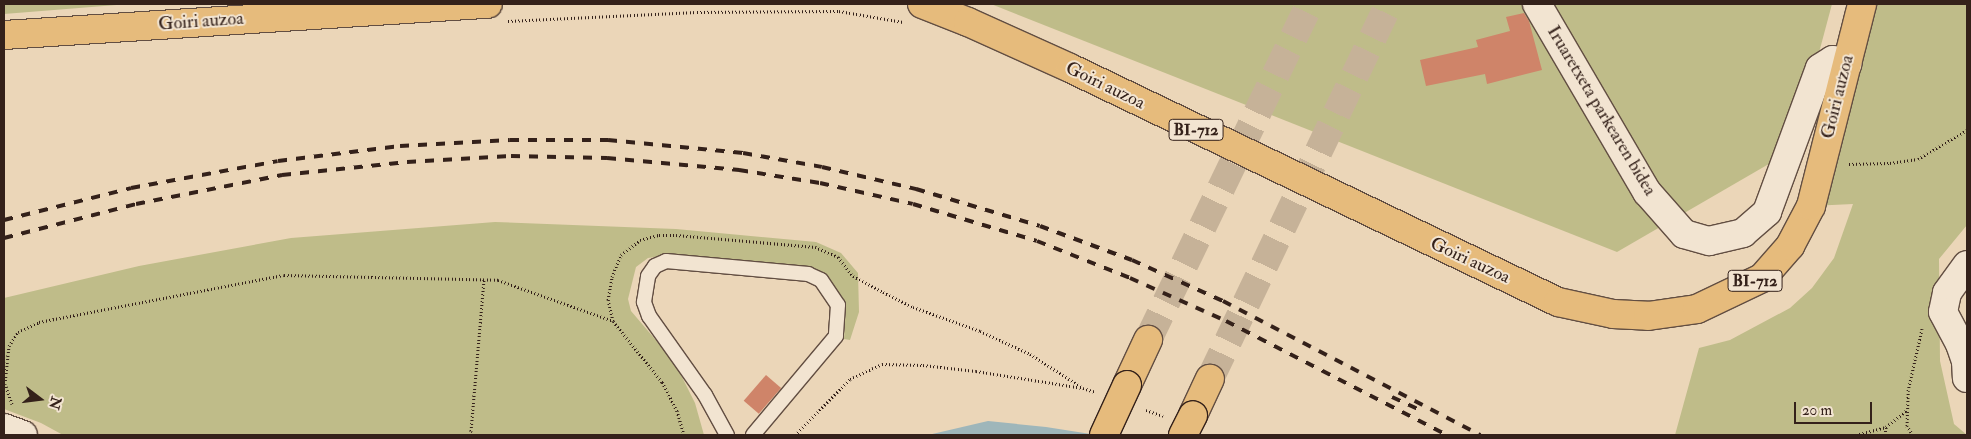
<!DOCTYPE html>
<html>
<head>
<meta charset="utf-8">
<style>
  body { margin:0 }
  #map { position:relative; width:1971px; height:439px; overflow:hidden; background:#ebd6b8; font-family:"IM FELL Double Pica",serif }
  div>[style] { position:absolute }
  [style*='--x'] { left:calc(var(--x)*1px); top:calc(var(--y)*1px); width:calc(var(--w)*1px); rotate:calc(var(--a)*1deg) }
  .green>* { inset:0; background:#bfbc89 }
  .water>* { inset:0; background:#9eb6ba }
  .building>* { inset:0; background:#cf8469; transform-origin:0 0 }
  .motorway-tunnel>* { height:28px; margin-top:-14px; transform-origin:0; background:repeating-linear-gradient(90deg,#c6b298 0 28px,transparent 0 42px) }
  .path>* { height:3px; margin-top:-1.5px; transform-origin:0; background:repeating-linear-gradient(90deg,#34211a 0 1px,transparent 0 3.5px) }
  .roads { filter:drop-shadow(1px 0 #624e42) drop-shadow(-1px 0 #624e42) drop-shadow(0 1px #624e42) drop-shadow(0 -1px #624e42) }
  .service>* { height:14px; margin:-7px; padding:0 7px; transform-origin:7px; border-radius:7px; background:#f2e4d1 }
  .minor>* { height:28px; margin:-14px; padding:0 14px; transform-origin:14px; border-radius:14px; background:#f2e4d1 }
  .primary>* { height:28px; margin:-14px; padding:0 14px; transform-origin:14px; border-radius:14px; background:#e6bb7c }
  .motorway>* { height:28px; margin:-14px; padding:0 14px; transform-origin:14px; border-radius:14px; background:#e6bb7c }
  .rail>* { height:4px; margin-top:-2px; transform-origin:0; background:repeating-linear-gradient(90deg,#34211a 0 9px,transparent 0 18px) }
  .bridges { filter:drop-shadow(1px 0 #34211a) drop-shadow(-1px 0 #34211a) drop-shadow(0 1px #34211a) drop-shadow(0 -1px #34211a) }
  .motorway-bridge>* { height:28px; margin:-14px; padding:0 14px; transform-origin:14px; border-radius:14px; background:#e6bb7c }
  span { translate:-50% -50%; white-space:nowrap; text-align:center; line-height:1.15; -webkit-text-stroke:4px #f2e4d1; paint-order:stroke }
  .shield-label span { padding:1px 4px; background:#f2e4d1; border:1px solid; border-radius:4px; -webkit-text-stroke-width:0 }
  .shield-label { font-size:16px; color:#34211a; font-weight:700 }
  .street-label { font-size:18px; color:#34211a }
  .frame { position:absolute; inset:0; border:5px solid #34211a; pointer-events:none }
  .north { position:absolute; left:15px; top:374px; width:50px; height:50px; -webkit-text-stroke:4px #f2e4d1; paint-order:stroke; rotate:105deg; font-size:14px; font-weight:700; line-height:20px; text-align:center; color:#34211a }
  .north::after { content:''; display:block; margin:auto; width:18px; height:22px; background:#34211a; clip-path:polygon(50% 0,100% 100%,50% 72%,0 100%) }
  .scale { position:absolute; left:1794px; top:402px; width:78px; height:22px; box-sizing:border-box; border:2px solid #34211a; border-top:0; padding-left:6px; font-size:15px; line-height:18px; white-space:nowrap; color:#34211a; -webkit-text-stroke:4px #f2e4d1; paint-order:stroke }
</style>
</head>
<body>
<div id="map">
  <div class="green">
    <i style="clip-path:polygon(4px 4px,129px 4px,4px 14px)"></i>
    <i style="clip-path:polygon(991px 4px,1832px 4px,1793px 150px,1617px 252px)"></i>
    <i style="clip-path:polygon(1863px 4px,1967px 4px,1967px 225px,1939px 259px,1940px 361px,1954px 424px,1967px 435px,1675px 435px,1699px 348px,1730px 340px,1790px 308px,1812px 288px,1834px 258px,1853px 204px,1811px 206px)"></i>
    <i style="clip-path:polygon(495px 222px,676px 229px,816px 242px,841px 253px,858px 273px,859px 312px,850px 340px,844px 339px,846px 303px,826px 274px,810px 267px,676px 254px,648px 258px,636px 267px,628px 299px,631px 311px,660px 345px,679px 371px,695px 403px,704px 435px,63px 435px,41px 423px,4px 409px,4px 298px,139px 266px,291px 238px)"></i>
  </div>
  <div class="water">
    <i style="clip-path:polygon(988px 421px,1046px 427px,1097px 435px,928px 435px)"></i>
  </div>
  <div class="building">
    <i style="clip-path:polygon(1524px 13px,1529px 21px,1542px 70px,1487px 84px,1485px 74px,1426px 86px,1420px 60px,1478px 47px,1476px 40px,1510px 31px,1506px 17px)"></i>
    <i style="left:766px;top:375px;width:20px;height:34px;rotate:41deg"></i>
  </div>
  <div class="motorway-tunnel">
    <i style="--x:1148;--y:340;--w:373;--a:-64.3"></i>
    <i style="--x:1210;--y:379;--w:416;--a:-64.5"></i>
  </div>
  <div class="path">
    <i style="--x:508;--y:21;--w:189;--a:-2.7"></i>
    <i style="--x:697;--y:12;--w:142;--a:-0.4"></i>
    <i style="--x:839;--y:11;--w:65;--a:9.8"></i>
    <i style="--x:1849;--y:164;--w:41;--a:-1.4"></i>
    <i style="--x:1890;--y:163;--w:28;--a:-8"></i>
    <i style="--x:1918;--y:159;--w:57;--a:-30.6"></i>
    <i style="--x:12;--y:404;--w:21;--a:-109"></i>
    <i style="--x:5;--y:384;--w:38;--a:-84"></i>
    <i style="--x:9;--y:346;--w:17;--a:-57"></i>
    <i style="--x:18;--y:332;--w:23;--a:-25"></i>
    <i style="--x:39;--y:322;--w:249;--a:-10.9"></i>
    <i style="--x:284;--y:275;--w:214;--a:1.3"></i>
    <i style="--x:498;--y:280;--w:122;--a:19.6"></i>
    <i style="--x:1146;--y:410;--w:18;--a:19"></i>
    <i style="--x:469;--y:435;--w:4;--a:-63"></i>
    <i style="--x:471;--y:431;--w:152;--a:-85.1"></i>
    <i style="--x:684;--y:435;--w:25;--a:-106"></i>
    <i style="--x:677;--y:411;--w:33;--a:-117"></i>
    <i style="--x:662;--y:382;--w:78;--a:-128.8"></i>
    <i style="--x:613;--y:321;--w:22;--a:-103"></i>
    <i style="--x:608;--y:300;--w:23;--a:-80"></i>
    <i style="--x:612;--y:277;--w:24;--a:-68"></i>
    <i style="--x:621;--y:255;--w:24;--a:-38"></i>
    <i style="--x:640;--y:240;--w:20;--a:-15"></i>
    <i style="--x:659;--y:235;--w:17;--a:0"></i>
    <i style="--x:676;--y:235;--w:140;--a:4.9"></i>
    <i style="--x:815;--y:247;--w:25;--a:23"></i>
    <i style="--x:838;--y:257;--w:24;--a:52"></i>
    <i style="--x:853;--y:276;--w:34;--a:28"></i>
    <i style="--x:883;--y:292;--w:34;--a:27"></i>
    <i style="--x:913;--y:307;--w:71;--a:19.7"></i>
    <i style="--x:980;--y:331;--w:55;--a:24.7"></i>
    <i style="--x:1030;--y:354;--w:63;--a:32.7"></i>
    <i style="--x:795;--y:435;--w:78;--a:-45.5"></i>
    <i style="--x:850;--y:379;--w:35;--a:-25"></i>
    <i style="--x:882;--y:364;--w:41;--a:1.4"></i>
    <i style="--x:923;--y:365;--w:53;--a:6.5"></i>
    <i style="--x:976;--y:371;--w:108;--a:9"></i>
    <i style="--x:1083;--y:388;--w:13;--a:18"></i>
    <i style="--x:1842;--y:435;--w:14;--a:0"></i>
    <i style="--x:1856;--y:435;--w:31;--a:-15"></i>
    <i style="--x:1886;--y:427;--w:27;--a:-39"></i>
    <i style="--x:1885;--y:435;--w:8;--a:-83"></i>
    <i style="--x:1913;--y:435;--w:11;--a:-124"></i>
    <i style="--x:1907;--y:426;--w:35;--a:-88"></i>
    <i style="--x:1908;--y:391;--w:64;--a:-77.3"></i>
  </div>
  <div class="roads">
    <div class="service">
      <i style="--x:727;--y:435;--w:46;--a:-118.8"></i>
      <i style="--x:705;--y:395;--w:97;--a:-125.3"></i>
      <i style="--x:649;--y:316;--w:15;--a:-110"></i>
      <i style="--x:644;--y:302;--w:26;--a:-81"></i>
      <i style="--x:648;--y:276;--w:12;--a:-55"></i>
      <i style="--x:655;--y:266;--w:12;--a:-24"></i>
      <i style="--x:666;--y:261;--w:143;--a:5.2"></i>
      <i style="--x:808;--y:274;--w:14;--a:25"></i>
      <i style="--x:821;--y:280;--w:30;--a:56"></i>
      <i style="--x:838;--y:305;--w:31;--a:94"></i>
      <i style="--x:836;--y:336;--w:129;--a:130"></i>
    </div>
    <div class="minor">
      <i style="--x:1537;--y:4;--w:218;--a:59.7"></i>
      <i style="--x:1647;--y:192;--w:56;--a:48.6"></i>
      <i style="--x:1684;--y:234;--w:26;--a:16"></i>
      <i style="--x:1709;--y:241;--w:35;--a:-13"></i>
      <i style="--x:1743;--y:233;--w:32;--a:-41"></i>
      <i style="--x:1767;--y:212;--w:153;--a:-69.8"></i>
      <i style="--x:1820;--y:68;--w:15;--a:-32"></i>
      <i style="--x:1833;--y:60;--w:15;--a:16"></i>
      <i style="--x:1967;--y:265;--w:34;--a:126"></i>
      <i style="--x:1947;--y:293;--w:19;--a:102"></i>
      <i style="--x:1943;--y:312;--w:36;--a:62"></i>
      <i style="--x:1960;--y:344;--w:18;--a:71"></i>
      <i style="--x:1966;--y:361;--w:17;--a:87"></i>
      <i style="--x:4;--y:428;--w:20;--a:20"></i>
    </div>
    <div class="primary">
      <i style="--x:922;--y:4;--w:49;--a:21.4"></i>
      <i style="--x:968;--y:22;--w:112;--a:24.3"></i>
      <i style="--x:1070;--y:68;--w:541;--a:25.62"></i>
      <i style="--x:1558;--y:302;--w:56;--a:12.3"></i>
      <i style="--x:1613;--y:314;--w:35;--a:3"></i>
      <i style="--x:1648;--y:316;--w:49;--a:-8.1"></i>
      <i style="--x:1697;--y:309;--w:72;--a:-25.5"></i>
      <i style="--x:1762;--y:278;--w:43;--a:-48.8"></i>
      <i style="--x:1790;--y:246;--w:45;--a:-62.3"></i>
      <i style="--x:1811;--y:206;--w:208;--a:-75.8"></i>
      <i style="--x:4;--y:35;--w:485;--a:-3.7"></i>
    </div>
    <div class="motorway">
      <i style="--x:1127;--y:385;--w:50;--a:-65"></i>
      <i style="--x:1193;--y:415;--w:40;--a:-65"></i>
    </div>
  </div>
  <div class="rail">
    <i style="--x:4;--y:220;--w:131;--a:-14.1"></i>
    <i style="--x:131;--y:188;--w:149;--a:-10.4"></i>
    <i style="--x:278;--y:161;--w:123;--a:-7"></i>
    <i style="--x:400;--y:146;--w:110;--a:-3.1"></i>
    <i style="--x:510;--y:140;--w:98;--a:0"></i>
    <i style="--x:608;--y:140;--w:136;--a:5.5"></i>
    <i style="--x:743;--y:153;--w:80;--a:10"></i>
    <i style="--x:822;--y:167;--w:97;--a:13.2"></i>
    <i style="--x:916;--y:189;--w:129;--a:16.6"></i>
    <i style="--x:1040;--y:226;--w:98;--a:20.3"></i>
    <i style="--x:1132;--y:260;--w:100;--a:24.3"></i>
    <i style="--x:1223;--y:301;--w:290;--a:27.5"></i>
    <i style="--x:4;--y:238;--w:136;--a:-14.4"></i>
    <i style="--x:136;--y:204;--w:149;--a:-11.2"></i>
    <i style="--x:282;--y:175;--w:126;--a:-5.9"></i>
    <i style="--x:407;--y:162;--w:104;--a:-3.3"></i>
    <i style="--x:511;--y:156;--w:96;--a:1.2"></i>
    <i style="--x:607;--y:158;--w:133;--a:5.2"></i>
    <i style="--x:739;--y:170;--w:82;--a:9.1"></i>
    <i style="--x:820;--y:183;--w:95;--a:12.7"></i>
    <i style="--x:913;--y:204;--w:129;--a:16.6"></i>
    <i style="--x:1037;--y:241;--w:100;--a:21.7"></i>
    <i style="--x:1130;--y:278;--w:105;--a:24.1"></i>
    <i style="--x:1226;--y:321;--w:249;--a:27.3"></i>
    <i style="--x:1392;--y:397;--w:35;--a:25"></i>
  </div>
  <div class="bridges">
    <div class="motorway-bridge">
      <i style="--x:1104;--y:435;--w:55;--a:-65.3"></i>
      <i style="--x:1183;--y:435;--w:22;--a:-63"></i>
    </div>
  </div>
  <div class="shield-label">
    <span style="left:1196px;top:130px">BI-712</span>
    <span style="left:1755px;top:281px">BI-712</span>
  </div>
  <div class="street-label">
    <span style="left:201px;top:22px;rotate:-4deg">Goiri auzoa</span>
    <span style="left:1105px;top:86px;rotate:26deg">Goiri auzoa</span>
    <span style="left:1838px;top:97px;rotate:-76deg">Goiri auzoa</span>
    <span style="left:1601px;top:111px;rotate:59deg">Iruaretxeta parkearen bidea</span>
    <span style="left:1470px;top:261px;rotate:25deg">Goiri auzoa</span>
  </div>
  <div class="frame"></div>
  <div class="north">N</div>
  <div class="scale">20 m</div>
</div>
</body>
</html>
